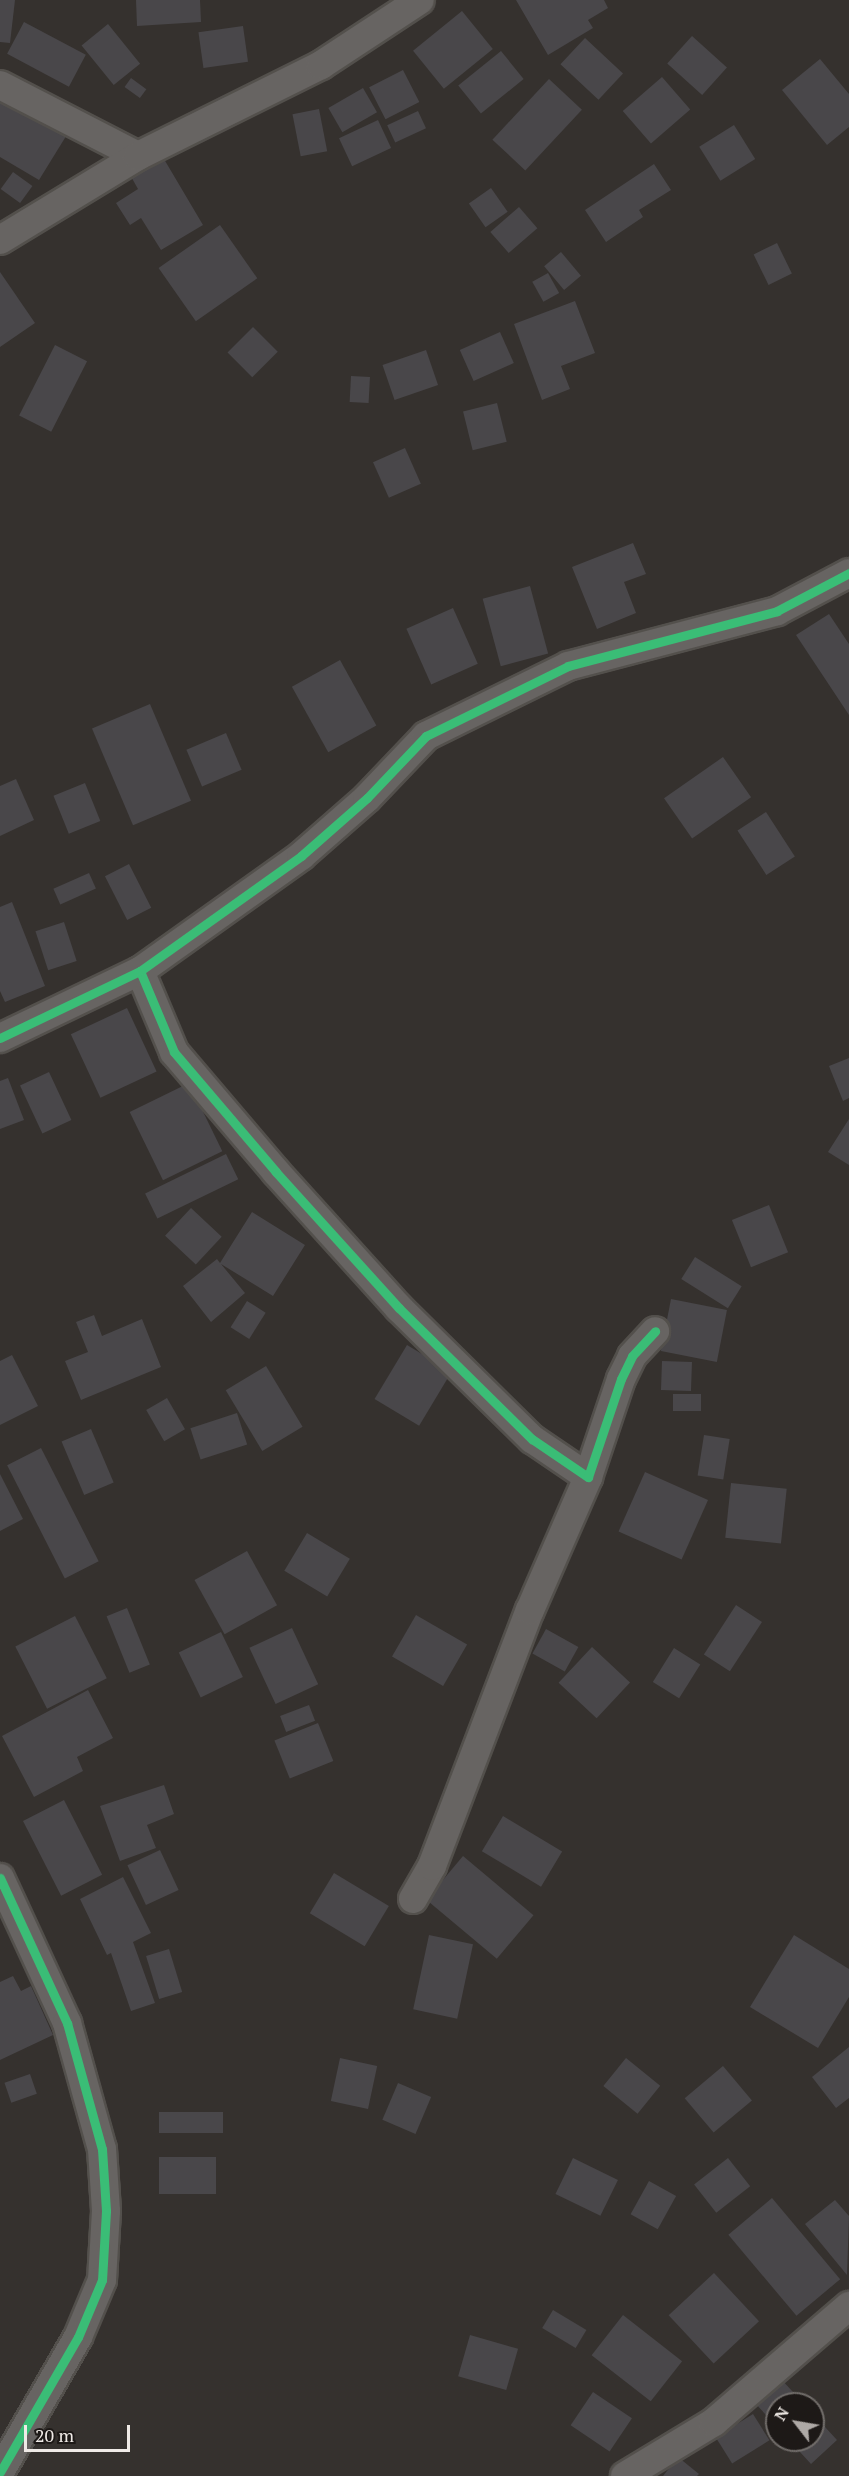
<!DOCTYPE html>
<html>
<head>
<meta charset="utf-8">
<style>
  body { margin:0 }
  #map { position:relative; width:849px; height:2476px; overflow:hidden; background:#35312e; font-family:"PT Serif",serif }
  div>[style] { position:absolute }
  [style*='--x'] { left:calc(var(--x)*1px); top:calc(var(--y)*1px); width:calc(var(--w)*1px); rotate:calc(var(--a)*1deg) }
  .building>* { inset:0; background:#49474a; transform-origin:0 0 }
  .roads { filter:drop-shadow(2px 0 #53504c) drop-shadow(-2px 0 #53504c) drop-shadow(0 2px #53504c) drop-shadow(0 -2px #53504c) }
  .street>* { height:28px; margin:-14px; padding:0 14px; transform-origin:14px; border-radius:14px; background:#676462 }
  .cycleway>* { height:9px; margin:-4.5px; padding:0 4.5px; transform-origin:4.5px; border-radius:4.5px; background:#3abd76 }
  span { translate:-50% -50%; white-space:nowrap; text-align:center; line-height:1.15; -webkit-text-stroke:6px #1d1917; paint-order:stroke }
  .north { position:absolute; left:765px; top:2392px; width:60px; height:60px; box-sizing:border-box; background:#1d1917; border:2px solid #716d6a; border-radius:50%; rotate:301deg; font-size:16px; font-weight:700; line-height:24px; text-align:center; color:#efeae6 }
  .north::after { content:''; display:block; margin:auto; width:21px; height:27px; background:#aea9a6; clip-path:polygon(50% 0,100% 100%,50% 72%,0 100%) }
  .scale { position:absolute; left:24px; top:2425px; width:106px; height:27px; box-sizing:border-box; border:3px solid #efeae6; border-top:0; padding-left:8px; font-size:18px; line-height:21px; white-space:nowrap; color:#efeae6; -webkit-text-stroke:4px #1d1917; paint-order:stroke }
</style>
</head>
<body>
<div id="map">
  <div class="building">
    <i style="clip-path:polygon(0 0,15px 0,10px 43px,0 42px)"></i>
    <i style="clip-path:polygon(136px 0,200px 0,201px 22px,137px 26px)"></i>
    <i style="clip-path:polygon(516px 0,604px 0,608px 8px,588px 20px,593px 28px,548px 55px)"></i>
    <i style="left:462px;top:11px;width:49px;height:63px;rotate:51deg"></i>
    <i style="left:24px;top:22px;width:70px;height:36px;rotate:28deg"></i>
    <i style="left:108px;top:24px;width:51px;height:34px;rotate:51deg"></i>
    <i style="left:243px;top:26px;width:36px;height:45px;rotate:82deg"></i>
    <i style="left:692px;top:36px;width:47px;height:37px;rotate:42deg"></i>
    <i style="left:585px;top:38px;width:52px;height:36px;rotate:43deg"></i>
    <i style="left:501px;top:51px;width:36px;height:55px;rotate:51deg"></i>
    <i style="clip-path:polygon(820px 59px,849px 94px,849px 127px,827px 145px,782px 90px)"></i>
    <i style="left:403px;top:70px;width:36px;height:38px;rotate:63deg"></i>
    <i style="left:662px;top:77px;width:43px;height:52px;rotate:49deg"></i>
    <i style="left:131px;top:78px;width:19px;height:11px;rotate:36deg"></i>
    <i style="left:549px;top:79px;width:45px;height:83px;rotate:43deg"></i>
    <i style="left:363px;top:88px;width:28px;height:40px;rotate:60deg"></i>
    <i style="clip-path:polygon(0 90px,68px 133px,39px 180px,0 157px)"></i>
    <i style="left:319px;top:109px;width:43px;height:27px;rotate:79deg"></i>
    <i style="left:418px;top:111px;width:19px;height:34px;rotate:65deg"></i>
    <i style="left:378px;top:120px;width:31px;height:43px;rotate:65deg"></i>
    <i style="left:734px;top:125px;width:40px;height:41px;rotate:58deg"></i>
    <i style="clip-path:polygon(161px 154px,203px 225px,161px 250px,141px 218px,130px 225px,116px 203px,138px 189px,129px 173px)"></i>
    <i style="clip-path:polygon(654px 164px,671px 190px,639px 210px,643px 217px,606px 242px,585px 210px)"></i>
    <i style="left:13px;top:172px;width:24px;height:21px;rotate:36deg"></i>
    <i style="left:491px;top:188px;width:29px;height:27px;rotate:55deg"></i>
    <i style="left:519px;top:207px;width:28px;height:38px;rotate:49deg"></i>
    <i style="left:220px;top:225px;width:65px;height:75px;rotate:55deg"></i>
    <i style="left:777px;top:243px;width:34px;height:26px;rotate:64deg"></i>
    <i style="left:561px;top:252px;width:31px;height:22px;rotate:50deg"></i>
    <i style="clip-path:polygon(0 272px,35px 323px,0 347px)"></i>
    <i style="left:548px;top:273px;width:23px;height:18px;rotate:61deg"></i>
    <i style="clip-path:polygon(575px 301px,595px 353px,561px 366px,570px 389px,542px 400px,514px 324px)"></i>
    <i style="left:253px;top:327px;width:35px;height:36px;rotate:45deg"></i>
    <i style="left:500px;top:332px;width:34px;height:44px;rotate:66deg"></i>
    <i style="left:55px;top:345px;width:36px;height:79px;rotate:27deg"></i>
    <i style="left:426px;top:350px;width:37px;height:46px;rotate:71deg"></i>
    <i style="left:351px;top:376px;width:19px;height:26px;rotate:3deg"></i>
    <i style="left:497px;top:403px;width:40px;height:35px;rotate:76deg"></i>
    <i style="left:405px;top:448px;width:39px;height:35px;rotate:66deg"></i>
    <i style="clip-path:polygon(633px 543px,646px 574px,624px 582px,636px 613px,597px 629px,572px 567px)"></i>
    <i style="left:530px;top:586px;width:70px;height:49px;rotate:75deg"></i>
    <i style="left:453px;top:608px;width:61px;height:51px;rotate:66deg"></i>
    <i style="clip-path:polygon(829px 614px,849px 644px,849px 715px,796px 635px)"></i>
    <i style="left:340px;top:660px;width:75px;height:55px;rotate:61deg"></i>
    <i style="left:150px;top:704px;width:105px;height:63px;rotate:67deg"></i>
    <i style="left:226px;top:733px;width:40px;height:43px;rotate:67deg"></i>
    <i style="left:723px;top:757px;width:49px;height:72px;rotate:55deg"></i>
    <i style="clip-path:polygon(16px 779px,34px 820px,0 836px,0 786px)"></i>
    <i style="left:85px;top:783px;width:41px;height:34px;rotate:68deg"></i>
    <i style="left:766px;top:812px;width:53px;height:34px;rotate:57deg"></i>
    <i style="left:129px;top:864px;width:49px;height:27px;rotate:63deg"></i>
    <i style="left:89px;top:873px;width:17px;height:39px;rotate:66deg"></i>
    <i style="clip-path:polygon(12px 902px,45px 986px,5px 1002px,0 991px,0 907px)"></i>
    <i style="left:64px;top:922px;width:41px;height:30px;rotate:72deg"></i>
    <i style="left:127px;top:1008px;width:70px;height:62px;rotate:65deg"></i>
    <i style="clip-path:polygon(849px 1058px,849px 1098px,843px 1101px,829px 1066px)"></i>
    <i style="left:49px;top:1072px;width:53px;height:32px;rotate:65deg"></i>
    <i style="clip-path:polygon(8px 1078px,24px 1120px,0 1129px,0 1081px)"></i>
    <i style="left:189px;top:1083px;width:76px;height:66px;rotate:64deg"></i>
    <i style="clip-path:polygon(849px 1119px,849px 1165px,828px 1152px)"></i>
    <i style="left:226px;top:1154px;width:28px;height:90px;rotate:64deg"></i>
    <i style="left:769px;top:1205px;width:51px;height:40px;rotate:68deg"></i>
    <i style="left:191px;top:1208px;width:42px;height:38px;rotate:43deg"></i>
    <i style="clip-path:polygon(252px 1212px,305px 1245px,273px 1296px,221px 1264px,245px 1293px,211px 1322px,183px 1286px,217px 1259px,220px 1263px)"></i>
    <i style="left:695px;top:1257px;width:55px;height:26px;rotate:32deg"></i>
    <i style="left:671px;top:1299px;width:57px;height:53px;rotate:11deg"></i>
    <i style="left:247px;top:1301px;width:22px;height:31px;rotate:32deg"></i>
    <i style="clip-path:polygon(94px 1315px,102px 1336px,142px 1319px,161px 1367px,81px 1400px,65px 1361px,88px 1352px,76px 1322px)"></i>
    <i style="left:407px;top:1345px;width:52px;height:63px;rotate:31deg"></i>
    <i style="clip-path:polygon(12px 1355px,38px 1406px,0 1425px,0 1361px)"></i>
    <i style="left:662px;top:1361px;width:30px;height:29px;rotate:2deg"></i>
    <i style="left:266px;top:1366px;width:71px;height:47px;rotate:59deg"></i>
    <i style="left:673px;top:1394px;width:28px;height:17px"></i>
    <i style="left:167px;top:1398px;width:36px;height:24px;rotate:60deg"></i>
    <i style="left:237px;top:1413px;width:33px;height:49px;rotate:72deg"></i>
    <i style="left:91px;top:1429px;width:58px;height:32px;rotate:67deg"></i>
    <i style="left:704px;top:1435px;width:26px;height:41px;rotate:9deg"></i>
    <i style="left:41px;top:1448px;width:127px;height:38px;rotate:63deg"></i>
    <i style="left:645px;top:1472px;width:69px;height:65px;rotate:24deg"></i>
    <i style="clip-path:polygon(0 1474px,23px 1519px,0 1531px)"></i>
    <i style="left:731px;top:1483px;width:56px;height:55px;rotate:6deg"></i>
    <i style="left:307px;top:1533px;width:50px;height:44px;rotate:31deg"></i>
    <i style="left:247px;top:1551px;width:62px;height:60px;rotate:61deg"></i>
    <i style="left:736px;top:1605px;width:31px;height:59px;rotate:33deg"></i>
    <i style="left:127px;top:1608px;width:61px;height:22px;rotate:68deg"></i>
    <i style="left:416px;top:1615px;width:59px;height:48px;rotate:30deg"></i>
    <i style="left:75px;top:1616px;width:70px;height:67px;rotate:63deg"></i>
    <i style="left:292px;top:1628px;width:62px;height:47px;rotate:65deg"></i>
    <i style="left:546px;top:1629px;width:37px;height:28px;rotate:29deg"></i>
    <i style="left:221px;top:1632px;width:50px;height:47px;rotate:64deg"></i>
    <i style="left:592px;top:1647px;width:52px;height:49px;rotate:43deg"></i>
    <i style="left:674px;top:1648px;width:31px;height:40px;rotate:32deg"></i>
    <i style="clip-path:polygon(88px 1690px,113px 1738px,77px 1757px,83px 1771px,34px 1797px,2px 1736px)"></i>
    <i style="left:309px;top:1705px;width:17px;height:31px;rotate:69deg"></i>
    <i style="left:318px;top:1723px;width:41px;height:47px;rotate:68deg"></i>
    <i style="clip-path:polygon(164px 1785px,174px 1814px,147px 1825px,156px 1848px,120px 1861px,100px 1806px)"></i>
    <i style="left:64px;top:1800px;width:84px;height:46px;rotate:63deg"></i>
    <i style="left:503px;top:1816px;width:69px;height:41px;rotate:31deg"></i>
    <i style="left:160px;top:1850px;width:44px;height:36px;rotate:65deg"></i>
    <i style="left:463px;top:1856px;width:92px;height:57px;rotate:40deg"></i>
    <i style="left:334px;top:1873px;width:64px;height:47px;rotate:31deg"></i>
    <i style="clip-path:polygon(123px 1877px,151px 1933px,133px 1942px,155px 2003px,131px 2011px,111px 1953px,107px 1955px,80px 1899px)"></i>
    <i style="left:429px;top:1935px;width:45px;height:76px;rotate:12deg"></i>
    <i style="clip-path:polygon(794px 1935px,849px 1969px,849px 1997px,818px 2048px,750px 2007px)"></i>
    <i style="left:169px;top:1949px;width:45px;height:24px;rotate:73deg"></i>
    <i style="clip-path:polygon(13px 1976px,21px 1991px,31px 1986px,53px 2035px,0 2060px,0 1982px)"></i>
    <i style="clip-path:polygon(849px 2047px,849px 2098px,836px 2108px,812px 2077px)"></i>
    <i style="left:340px;top:2058px;width:38px;height:44px;rotate:12deg"></i>
    <i style="left:626px;top:2058px;width:44px;height:36px;rotate:39deg"></i>
    <i style="left:723px;top:2066px;width:45px;height:50px;rotate:50deg"></i>
    <i style="left:30px;top:2074px;width:21px;height:27px;rotate:71deg"></i>
    <i style="left:398px;top:2083px;width:36px;height:40px;rotate:23deg"></i>
    <i style="left:223px;top:2112px;width:21px;height:64px;rotate:90deg"></i>
    <i style="left:216px;top:2157px;width:37px;height:57px;rotate:90deg"></i>
    <i style="left:573px;top:2158px;width:50px;height:40px;rotate:26deg"></i>
    <i style="left:728px;top:2158px;width:36px;height:43px;rotate:52deg"></i>
    <i style="left:649px;top:2181px;width:31px;height:38px;rotate:29deg"></i>
    <i style="left:772px;top:2198px;width:106px;height:57px;rotate:50deg"></i>
    <i style="clip-path:polygon(835px 2200px,849px 2216px,847px 2275px,805px 2224px)"></i>
    <i style="left:714px;top:2273px;width:66px;height:62px;rotate:47deg"></i>
    <i style="left:553px;top:2310px;width:39px;height:21px;rotate:31deg"></i>
    <i style="left:623px;top:2315px;width:75px;height:51px;rotate:38deg"></i>
    <i style="left:470px;top:2335px;width:50px;height:43px;rotate:16deg"></i>
    <i style="clip-path:polygon(781px 2379px,804px 2404px,777px 2404px,777px 2427px,755px 2403px)"></i>
    <i style="left:593px;top:2392px;width:47px;height:40px;rotate:34deg"></i>
    <i style="left:753px;top:2414px;width:31px;height:44px;rotate:58deg"></i>
    <i style="clip-path:polygon(813px 2414px,837px 2440px,811px 2464px,789px 2440px,813px 2440px)"></i>
    <i style="clip-path:polygon(678px 2457px,699px 2474px,697px 2476px,663px 2476px)"></i>
  </div>
  <div class="roads">
    <div class="street">
      <i style="--x:0;--y:85;--w:155;--a:27.2"></i>
      <i style="--x:0;--y:240;--w:162;--a:-31.3"></i>
      <i style="--x:138;--y:156;--w:204;--a:-26.4"></i>
      <i style="--x:321;--y:65;--w:118;--a:-33.3"></i>
      <i style="--x:140;--y:971;--w:88;--a:67.2"></i>
      <i style="--x:174;--y:1052;--w:157;--a:49.6"></i>
      <i style="--x:276;--y:1172;--w:183;--a:47.9"></i>
      <i style="--x:399;--y:1308;--w:187;--a:44.6"></i>
      <i style="--x:532;--y:1439;--w:68;--a:34.2"></i>
      <i style="--x:588;--y:1477;--w:103;--a:-71.4"></i>
      <i style="--x:621;--y:1379;--w:25;--a:-64"></i>
      <i style="--x:632;--y:1356;--w:34;--a:-47"></i>
      <i style="--x:0;--y:1038;--w:155;--a:-25.6"></i>
      <i style="--x:140;--y:971;--w:198;--a:-35.5"></i>
      <i style="--x:301;--y:856;--w:88;--a:-41.3"></i>
      <i style="--x:367;--y:798;--w:86;--a:-46.4"></i>
      <i style="--x:426;--y:736;--w:158;--a:-26.2"></i>
      <i style="--x:568;--y:666;--w:216;--a:-14.7"></i>
      <i style="--x:777;--y:611;--w:81;--a:-27.8"></i>
      <i style="--x:0;--y:1878;--w:160;--a:65.2"></i>
      <i style="--x:67;--y:2023;--w:131;--a:74.5"></i>
      <i style="--x:102;--y:2149;--w:62;--a:86.3"></i>
      <i style="--x:106;--y:2211;--w:69;--a:93.3"></i>
      <i style="--x:102;--y:2280;--w:62;--a:112.8"></i>
      <i style="--x:78;--y:2337;--w:156;--a:120"></i>
      <i style="--x:413;--y:1899;--w:38;--a:-60"></i>
      <i style="--x:432;--y:1866;--w:274;--a:-69.1"></i>
      <i style="--x:530;--y:1610;--w:145;--a:-66.4"></i>
      <i style="--x:625;--y:2476;--w:104;--a:-31.2"></i>
      <i style="--x:714;--y:2422;--w:178;--a:-40.7"></i>
    </div>
  </div>
  <div class="cycleway">
    <i style="--x:140;--y:971;--w:88;--a:67.2"></i>
    <i style="--x:174;--y:1052;--w:157;--a:49.6"></i>
    <i style="--x:276;--y:1172;--w:183;--a:47.9"></i>
    <i style="--x:399;--y:1308;--w:187;--a:44.6"></i>
    <i style="--x:532;--y:1439;--w:68;--a:34.2"></i>
    <i style="--x:588;--y:1477;--w:103;--a:-71.4"></i>
    <i style="--x:621;--y:1379;--w:25;--a:-64"></i>
    <i style="--x:632;--y:1356;--w:34;--a:-47"></i>
    <i style="--x:0;--y:1038;--w:155;--a:-25.6"></i>
    <i style="--x:140;--y:971;--w:198;--a:-35.5"></i>
    <i style="--x:301;--y:856;--w:88;--a:-41.3"></i>
    <i style="--x:367;--y:798;--w:86;--a:-46.4"></i>
    <i style="--x:426;--y:736;--w:158;--a:-26.2"></i>
    <i style="--x:568;--y:666;--w:216;--a:-14.7"></i>
    <i style="--x:777;--y:611;--w:81;--a:-27.8"></i>
    <i style="--x:0;--y:1878;--w:160;--a:65.2"></i>
    <i style="--x:67;--y:2023;--w:131;--a:74.5"></i>
    <i style="--x:102;--y:2149;--w:62;--a:86.3"></i>
    <i style="--x:106;--y:2211;--w:69;--a:93.3"></i>
    <i style="--x:102;--y:2280;--w:62;--a:112.8"></i>
    <i style="--x:78;--y:2337;--w:156;--a:120"></i>
  </div>
  <div class="north">N</div>
  <div class="scale">20 m</div>
</div>
</body>
</html>
